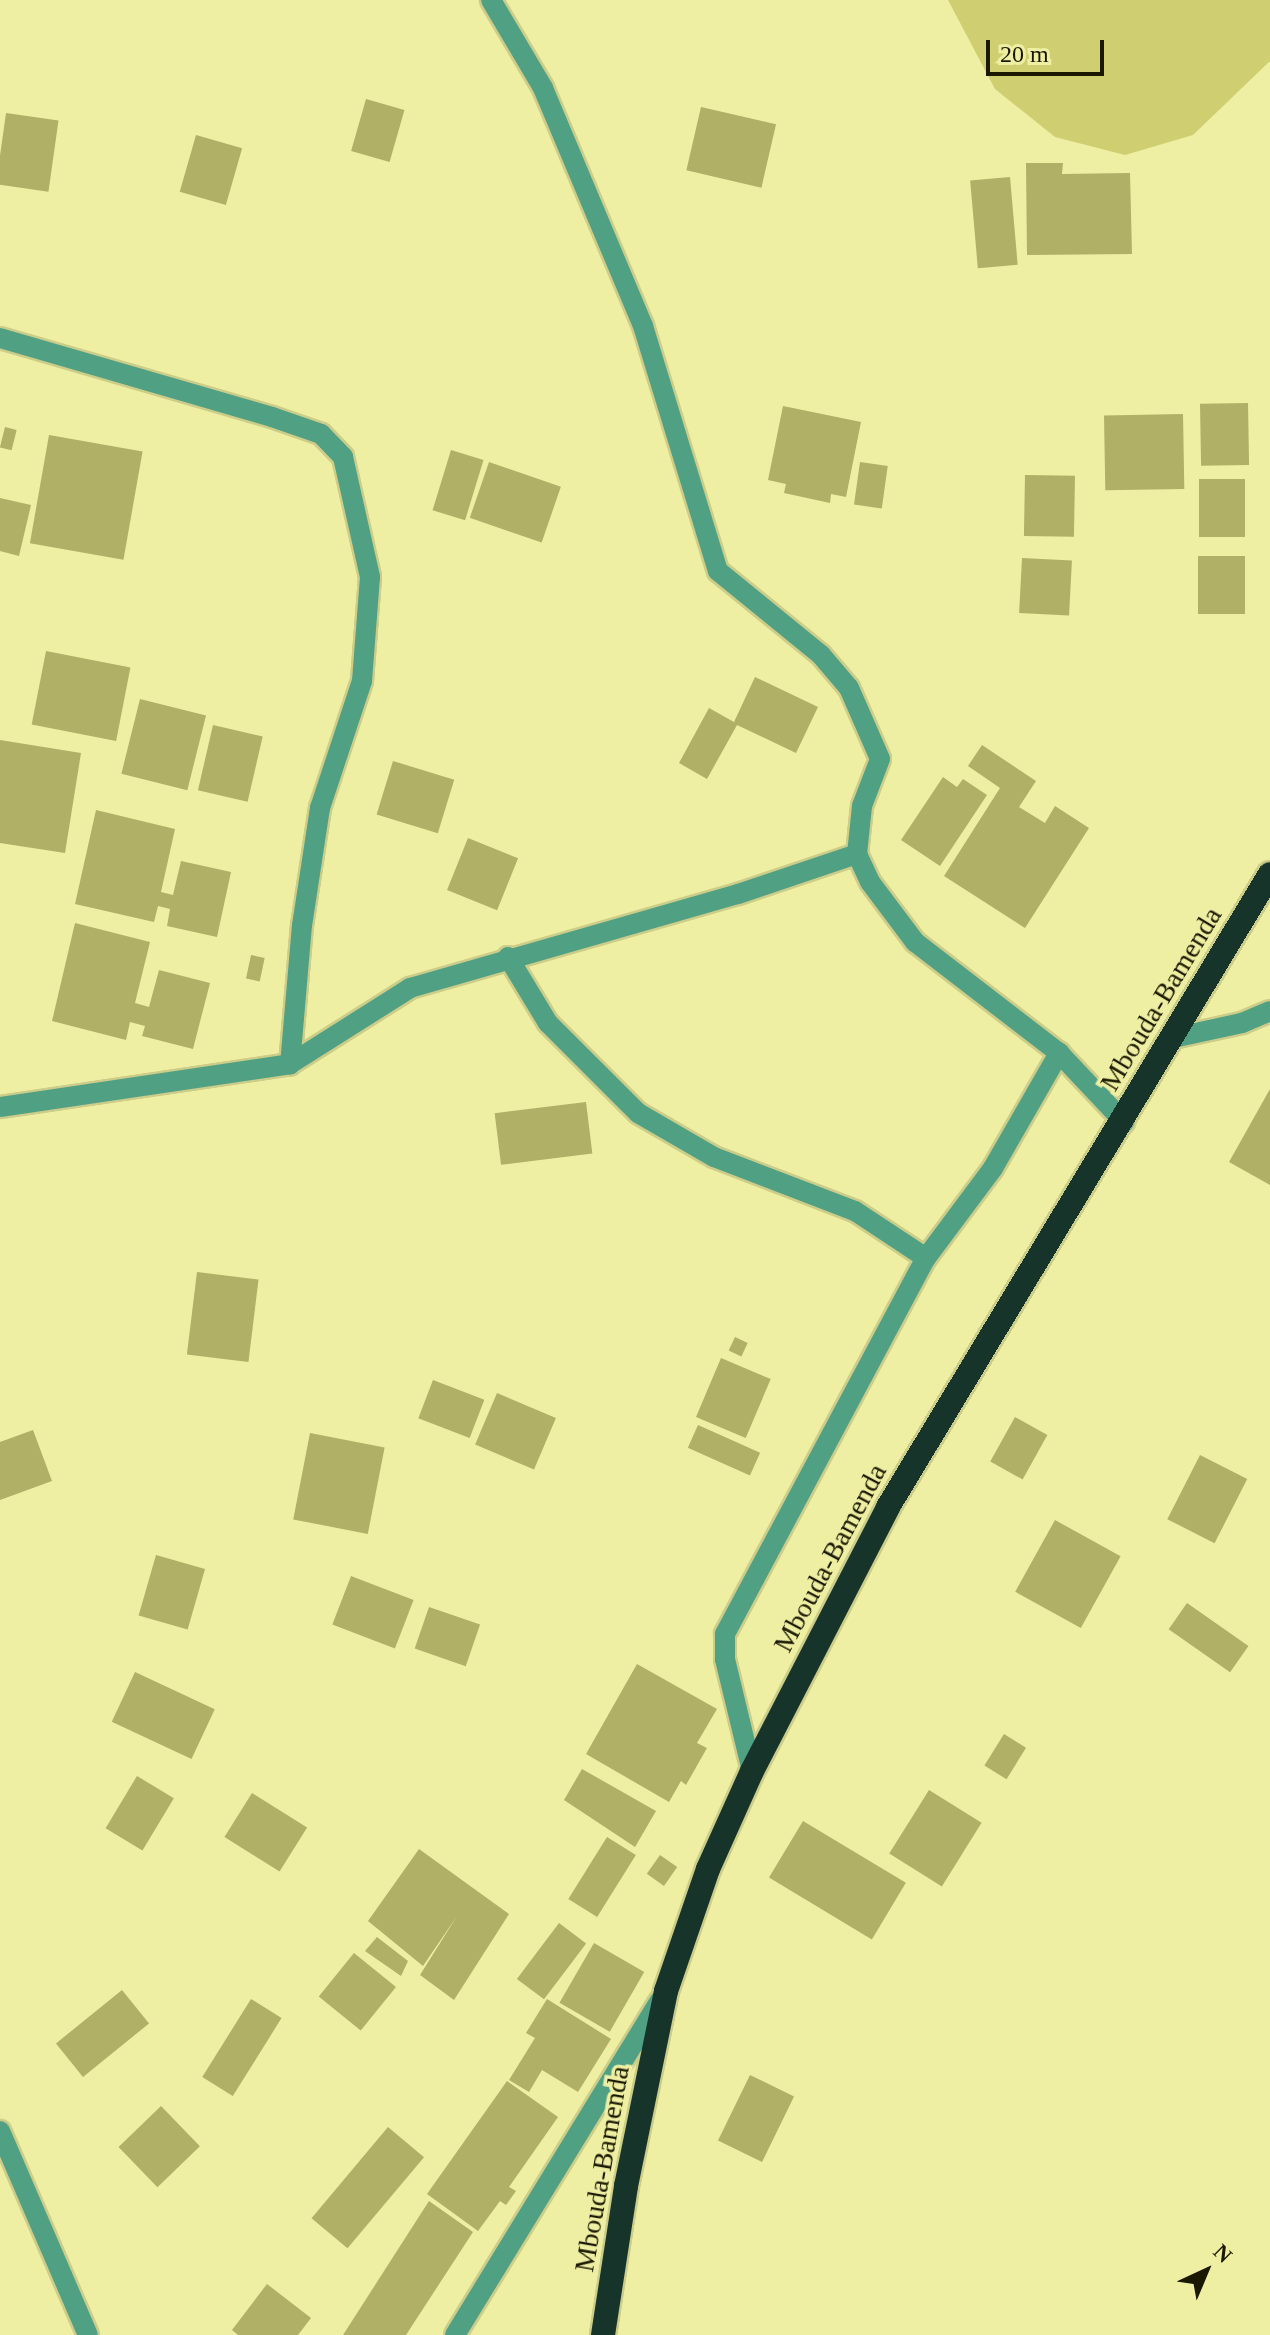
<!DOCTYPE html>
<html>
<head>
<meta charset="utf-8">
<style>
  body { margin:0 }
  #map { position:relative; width:1270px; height:2335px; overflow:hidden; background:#eeefa3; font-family:Georgia,serif }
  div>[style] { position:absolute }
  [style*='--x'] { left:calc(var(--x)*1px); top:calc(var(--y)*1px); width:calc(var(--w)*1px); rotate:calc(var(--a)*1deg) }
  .green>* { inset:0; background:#cfce71 }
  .building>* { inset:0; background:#b0b066; transform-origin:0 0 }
  .roads { filter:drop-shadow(2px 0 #cccd89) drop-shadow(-2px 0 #cccd89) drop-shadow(0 2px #cccd89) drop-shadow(0 -2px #cccd89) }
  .minor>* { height:20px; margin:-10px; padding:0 10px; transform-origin:10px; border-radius:10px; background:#50a084 }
  .highway>* { height:24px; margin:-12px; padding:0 12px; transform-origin:12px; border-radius:12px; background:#17342a }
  span { translate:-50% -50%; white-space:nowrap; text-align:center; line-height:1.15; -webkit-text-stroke:7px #eeefa3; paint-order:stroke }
  .street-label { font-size:28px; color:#1a1900 }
  .north { position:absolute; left:1166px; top:2231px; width:80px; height:80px; -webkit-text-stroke:6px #eeefa3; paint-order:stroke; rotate:44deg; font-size:22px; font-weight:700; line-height:32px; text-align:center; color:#1a1900 }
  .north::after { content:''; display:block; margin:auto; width:28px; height:36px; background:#1a1900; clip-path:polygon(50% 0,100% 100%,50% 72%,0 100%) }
  .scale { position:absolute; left:986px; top:40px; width:118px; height:36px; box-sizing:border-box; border:4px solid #1a1900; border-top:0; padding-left:10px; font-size:24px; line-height:28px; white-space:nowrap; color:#1a1900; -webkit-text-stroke:6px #eeefa3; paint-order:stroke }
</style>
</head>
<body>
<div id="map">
  <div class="green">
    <i style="clip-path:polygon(948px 0,1270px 0,1270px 61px,1193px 135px,1125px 155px,1055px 137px,995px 89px)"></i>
  </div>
  <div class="building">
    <i style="left:366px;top:99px;width:40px;height:54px;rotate:16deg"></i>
    <i style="left:701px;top:107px;width:77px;height:65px;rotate:13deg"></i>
    <i style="left:6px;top:113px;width:53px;height:72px;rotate:8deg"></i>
    <i style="left:196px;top:135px;width:48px;height:59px;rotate:16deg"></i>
    <i style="clip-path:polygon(1026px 163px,1063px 163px,1062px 174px,1130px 173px,1132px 254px,1027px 255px)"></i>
    <i style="left:1010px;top:177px;width:88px;height:40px;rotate:85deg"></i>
    <i style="left:1248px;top:403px;width:62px;height:48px;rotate:89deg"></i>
    <i style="clip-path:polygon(783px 406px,861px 422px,846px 497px,831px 494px,830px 503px,784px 493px,786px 484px,768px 480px)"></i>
    <i style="left:1183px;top:414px;width:75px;height:79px;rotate:89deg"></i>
    <i style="left:5px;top:427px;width:12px;height:21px;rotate:14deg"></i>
    <i style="left:49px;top:435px;width:95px;height:110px;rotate:10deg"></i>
    <i style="left:451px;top:450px;width:34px;height:63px;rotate:17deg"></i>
    <i style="left:489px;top:462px;width:76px;height:59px;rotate:19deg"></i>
    <i style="left:860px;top:462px;width:28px;height:43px;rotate:8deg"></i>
    <i style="left:1025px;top:475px;width:50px;height:61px;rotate:1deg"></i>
    <i style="left:1199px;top:479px;width:46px;height:58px"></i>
    <i style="clip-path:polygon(0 498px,31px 505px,19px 556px,0 551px)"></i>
    <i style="left:1198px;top:556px;width:47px;height:58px"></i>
    <i style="left:1022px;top:558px;width:50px;height:55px;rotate:3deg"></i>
    <i style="left:46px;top:651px;width:86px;height:75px;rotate:11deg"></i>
    <i style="clip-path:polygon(755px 677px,818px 707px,796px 753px,737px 725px,707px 779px,679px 763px,709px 708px,734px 722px)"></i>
    <i style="left:140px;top:699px;width:68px;height:77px;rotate:14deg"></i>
    <i style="left:213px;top:725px;width:51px;height:67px;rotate:13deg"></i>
    <i style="clip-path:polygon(0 740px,81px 753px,65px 853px,0 843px)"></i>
    <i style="clip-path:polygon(982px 745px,1036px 781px,1019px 807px,1045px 823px,1055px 806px,1089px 828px,1025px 928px,944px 876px,1000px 788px,968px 766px)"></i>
    <i style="left:393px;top:761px;width:64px;height:56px;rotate:17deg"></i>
    <i style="clip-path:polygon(943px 777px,957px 787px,963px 779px,987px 795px,940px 866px,901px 840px)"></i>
    <i style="clip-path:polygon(96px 810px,175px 829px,161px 892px,173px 895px,181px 861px,231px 872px,217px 937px,167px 926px,170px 909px,158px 906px,154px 922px,75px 904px)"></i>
    <i style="left:468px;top:838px;width:54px;height:56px;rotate:22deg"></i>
    <i style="clip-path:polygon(75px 923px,150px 942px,135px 1003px,149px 1007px,159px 970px,210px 983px,193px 1049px,142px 1036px,145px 1026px,130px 1022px,126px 1040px,52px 1021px)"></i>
    <i style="left:251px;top:955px;width:14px;height:24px;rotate:12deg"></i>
    <i style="clip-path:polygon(1270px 1089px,1270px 1185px,1229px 1162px)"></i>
    <i style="left:586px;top:1102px;width:52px;height:92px;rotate:83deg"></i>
    <i style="left:197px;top:1272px;width:62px;height:83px;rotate:7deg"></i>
    <i style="left:735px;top:1337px;width:14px;height:15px;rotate:25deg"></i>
    <i style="left:721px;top:1358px;width:54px;height:64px;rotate:23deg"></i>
    <i style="left:433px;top:1380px;width:55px;height:41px;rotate:21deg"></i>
    <i style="left:497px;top:1393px;width:64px;height:56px;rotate:23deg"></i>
    <i style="left:1015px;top:1417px;width:37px;height:51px;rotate:29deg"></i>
    <i style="left:698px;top:1425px;width:68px;height:25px;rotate:24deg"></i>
    <i style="clip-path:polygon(33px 1430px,52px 1481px,0 1500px,0 1442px)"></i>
    <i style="left:310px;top:1433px;width:76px;height:88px;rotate:11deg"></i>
    <i style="left:1200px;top:1455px;width:53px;height:72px;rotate:27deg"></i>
    <i style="left:1055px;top:1520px;width:75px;height:82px;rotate:29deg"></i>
    <i style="left:156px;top:1555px;width:51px;height:63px;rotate:16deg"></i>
    <i style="left:351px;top:1576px;width:67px;height:52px;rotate:21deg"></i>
    <i style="left:1187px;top:1603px;width:75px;height:32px;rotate:35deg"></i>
    <i style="left:429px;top:1607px;width:54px;height:44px;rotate:19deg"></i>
    <i style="clip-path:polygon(637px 1664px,717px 1709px,697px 1743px,707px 1748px,686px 1785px,681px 1781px,669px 1802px,586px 1754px)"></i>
    <i style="left:135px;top:1672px;width:88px;height:55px;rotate:25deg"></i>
    <i style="left:1004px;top:1734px;width:26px;height:37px;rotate:32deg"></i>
    <i style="clip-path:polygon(582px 1769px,656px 1811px,635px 1847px,564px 1800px)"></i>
    <i style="left:137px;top:1776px;width:43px;height:61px;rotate:31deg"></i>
    <i style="left:929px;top:1790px;width:62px;height:75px;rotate:32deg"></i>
    <i style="left:252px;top:1793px;width:65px;height:52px;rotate:32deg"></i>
    <i style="left:803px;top:1821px;width:120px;height:66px;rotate:31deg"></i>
    <i style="left:607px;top:1837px;width:34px;height:73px;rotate:32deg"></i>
    <i style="clip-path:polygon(419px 1849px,509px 1914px,454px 2000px,420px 1975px,457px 1916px,423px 1966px,368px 1921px)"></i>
    <i style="left:660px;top:1855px;width:21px;height:23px;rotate:35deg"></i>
    <i style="left:559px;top:1923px;width:34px;height:70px;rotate:37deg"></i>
    <i style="clip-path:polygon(377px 1937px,408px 1961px,401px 1976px,365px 1951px)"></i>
    <i style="left:594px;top:1943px;width:58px;height:69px;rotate:30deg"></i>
    <i style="left:354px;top:1953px;width:54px;height:56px;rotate:39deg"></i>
    <i style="left:122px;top:1990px;width:43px;height:85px;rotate:51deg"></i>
    <i style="left:251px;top:1999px;width:36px;height:92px;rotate:32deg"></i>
    <i style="clip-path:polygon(547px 1999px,611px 2039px,578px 2092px,542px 2070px,529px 2092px,509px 2080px,535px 2038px,526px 2033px)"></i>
    <i style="left:750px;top:2075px;width:49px;height:73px;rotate:26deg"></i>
    <i style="clip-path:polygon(507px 2081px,558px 2117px,509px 2187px,516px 2191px,506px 2205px,500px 2201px,478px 2231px,427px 2194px)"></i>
    <i style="left:161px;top:2106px;width:56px;height:59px;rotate:46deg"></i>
    <i style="left:388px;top:2127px;width:47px;height:119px;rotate:40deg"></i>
    <i style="clip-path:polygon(429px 2201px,473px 2232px,406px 2335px,343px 2335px)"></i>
    <i style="clip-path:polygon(267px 2284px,311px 2318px,298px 2335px,238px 2335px,232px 2330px)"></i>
  </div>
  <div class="roads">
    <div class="minor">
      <i style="--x:491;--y:0;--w:102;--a:59.4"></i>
      <i style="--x:543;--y:88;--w:258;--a:67.2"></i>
      <i style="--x:643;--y:326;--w:256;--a:73"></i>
      <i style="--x:718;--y:571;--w:133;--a:39.2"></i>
      <i style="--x:821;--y:655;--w:43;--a:49.7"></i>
      <i style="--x:849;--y:688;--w:77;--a:66.4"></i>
      <i style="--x:880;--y:759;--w:50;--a:111"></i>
      <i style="--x:862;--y:806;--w:48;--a:95.9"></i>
      <i style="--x:857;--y:854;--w:31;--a:65"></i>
      <i style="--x:870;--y:882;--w:75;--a:53.1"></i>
      <i style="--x:915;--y:942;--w:182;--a:37.6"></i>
      <i style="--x:1059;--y:1053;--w:95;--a:46.7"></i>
      <i style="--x:0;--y:338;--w:283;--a:16.2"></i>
      <i style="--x:272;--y:417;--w:52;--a:19.1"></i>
      <i style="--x:321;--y:434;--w:32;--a:46"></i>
      <i style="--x:343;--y:457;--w:123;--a:77.3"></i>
      <i style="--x:370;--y:577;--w:104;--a:94.4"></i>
      <i style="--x:362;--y:681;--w:134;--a:108.3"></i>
      <i style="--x:320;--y:808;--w:118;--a:98.7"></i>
      <i style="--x:302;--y:925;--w:140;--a:94.9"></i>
      <i style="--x:508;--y:957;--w:77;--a:58.8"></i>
      <i style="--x:548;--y:1023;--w:127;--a:45"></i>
      <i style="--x:638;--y:1113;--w:88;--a:30.1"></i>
      <i style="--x:714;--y:1157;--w:151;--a:21"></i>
      <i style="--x:855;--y:1211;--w:85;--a:33.5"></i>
      <i style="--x:1173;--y:1038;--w:71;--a:-12.3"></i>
      <i style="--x:1242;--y:1023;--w:30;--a:-23"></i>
      <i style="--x:0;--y:1107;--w:293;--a:-8.4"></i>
      <i style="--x:290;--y:1064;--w:142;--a:-32.3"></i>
      <i style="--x:410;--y:988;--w:341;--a:-16"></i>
      <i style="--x:738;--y:894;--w:126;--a:-18.6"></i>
      <i style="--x:752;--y:1771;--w:115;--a:-103.6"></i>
      <i style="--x:725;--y:1659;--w:25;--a:-90"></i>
      <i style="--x:725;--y:1634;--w:426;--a:-61.9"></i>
      <i style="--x:926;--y:1258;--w:112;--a:-53.3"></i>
      <i style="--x:993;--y:1168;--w:133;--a:-60.1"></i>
      <i style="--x:0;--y:2131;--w:222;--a:66.7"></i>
      <i style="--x:455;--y:2335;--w:392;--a:-58.5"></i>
    </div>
    <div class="highway">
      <i style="--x:603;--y:2335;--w:151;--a:-81.2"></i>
      <i style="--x:626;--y:2186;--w:199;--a:-78.4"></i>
      <i style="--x:666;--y:1991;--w:129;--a:-71"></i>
      <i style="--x:708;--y:1869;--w:107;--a:-65.8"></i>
      <i style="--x:752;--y:1771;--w:297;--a:-62.7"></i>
      <i style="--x:888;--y:1507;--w:739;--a:-58.89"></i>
    </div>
  </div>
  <div class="street-label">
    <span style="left:1161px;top:999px;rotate:-59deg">Mbouda-Bamenda</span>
    <span style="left:830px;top:1558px;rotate:-62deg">Mbouda-Bamenda</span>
    <span style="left:602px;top:2169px;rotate:-80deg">Mbouda-Bamenda</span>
  </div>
  <div class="north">N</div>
  <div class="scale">20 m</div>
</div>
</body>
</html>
